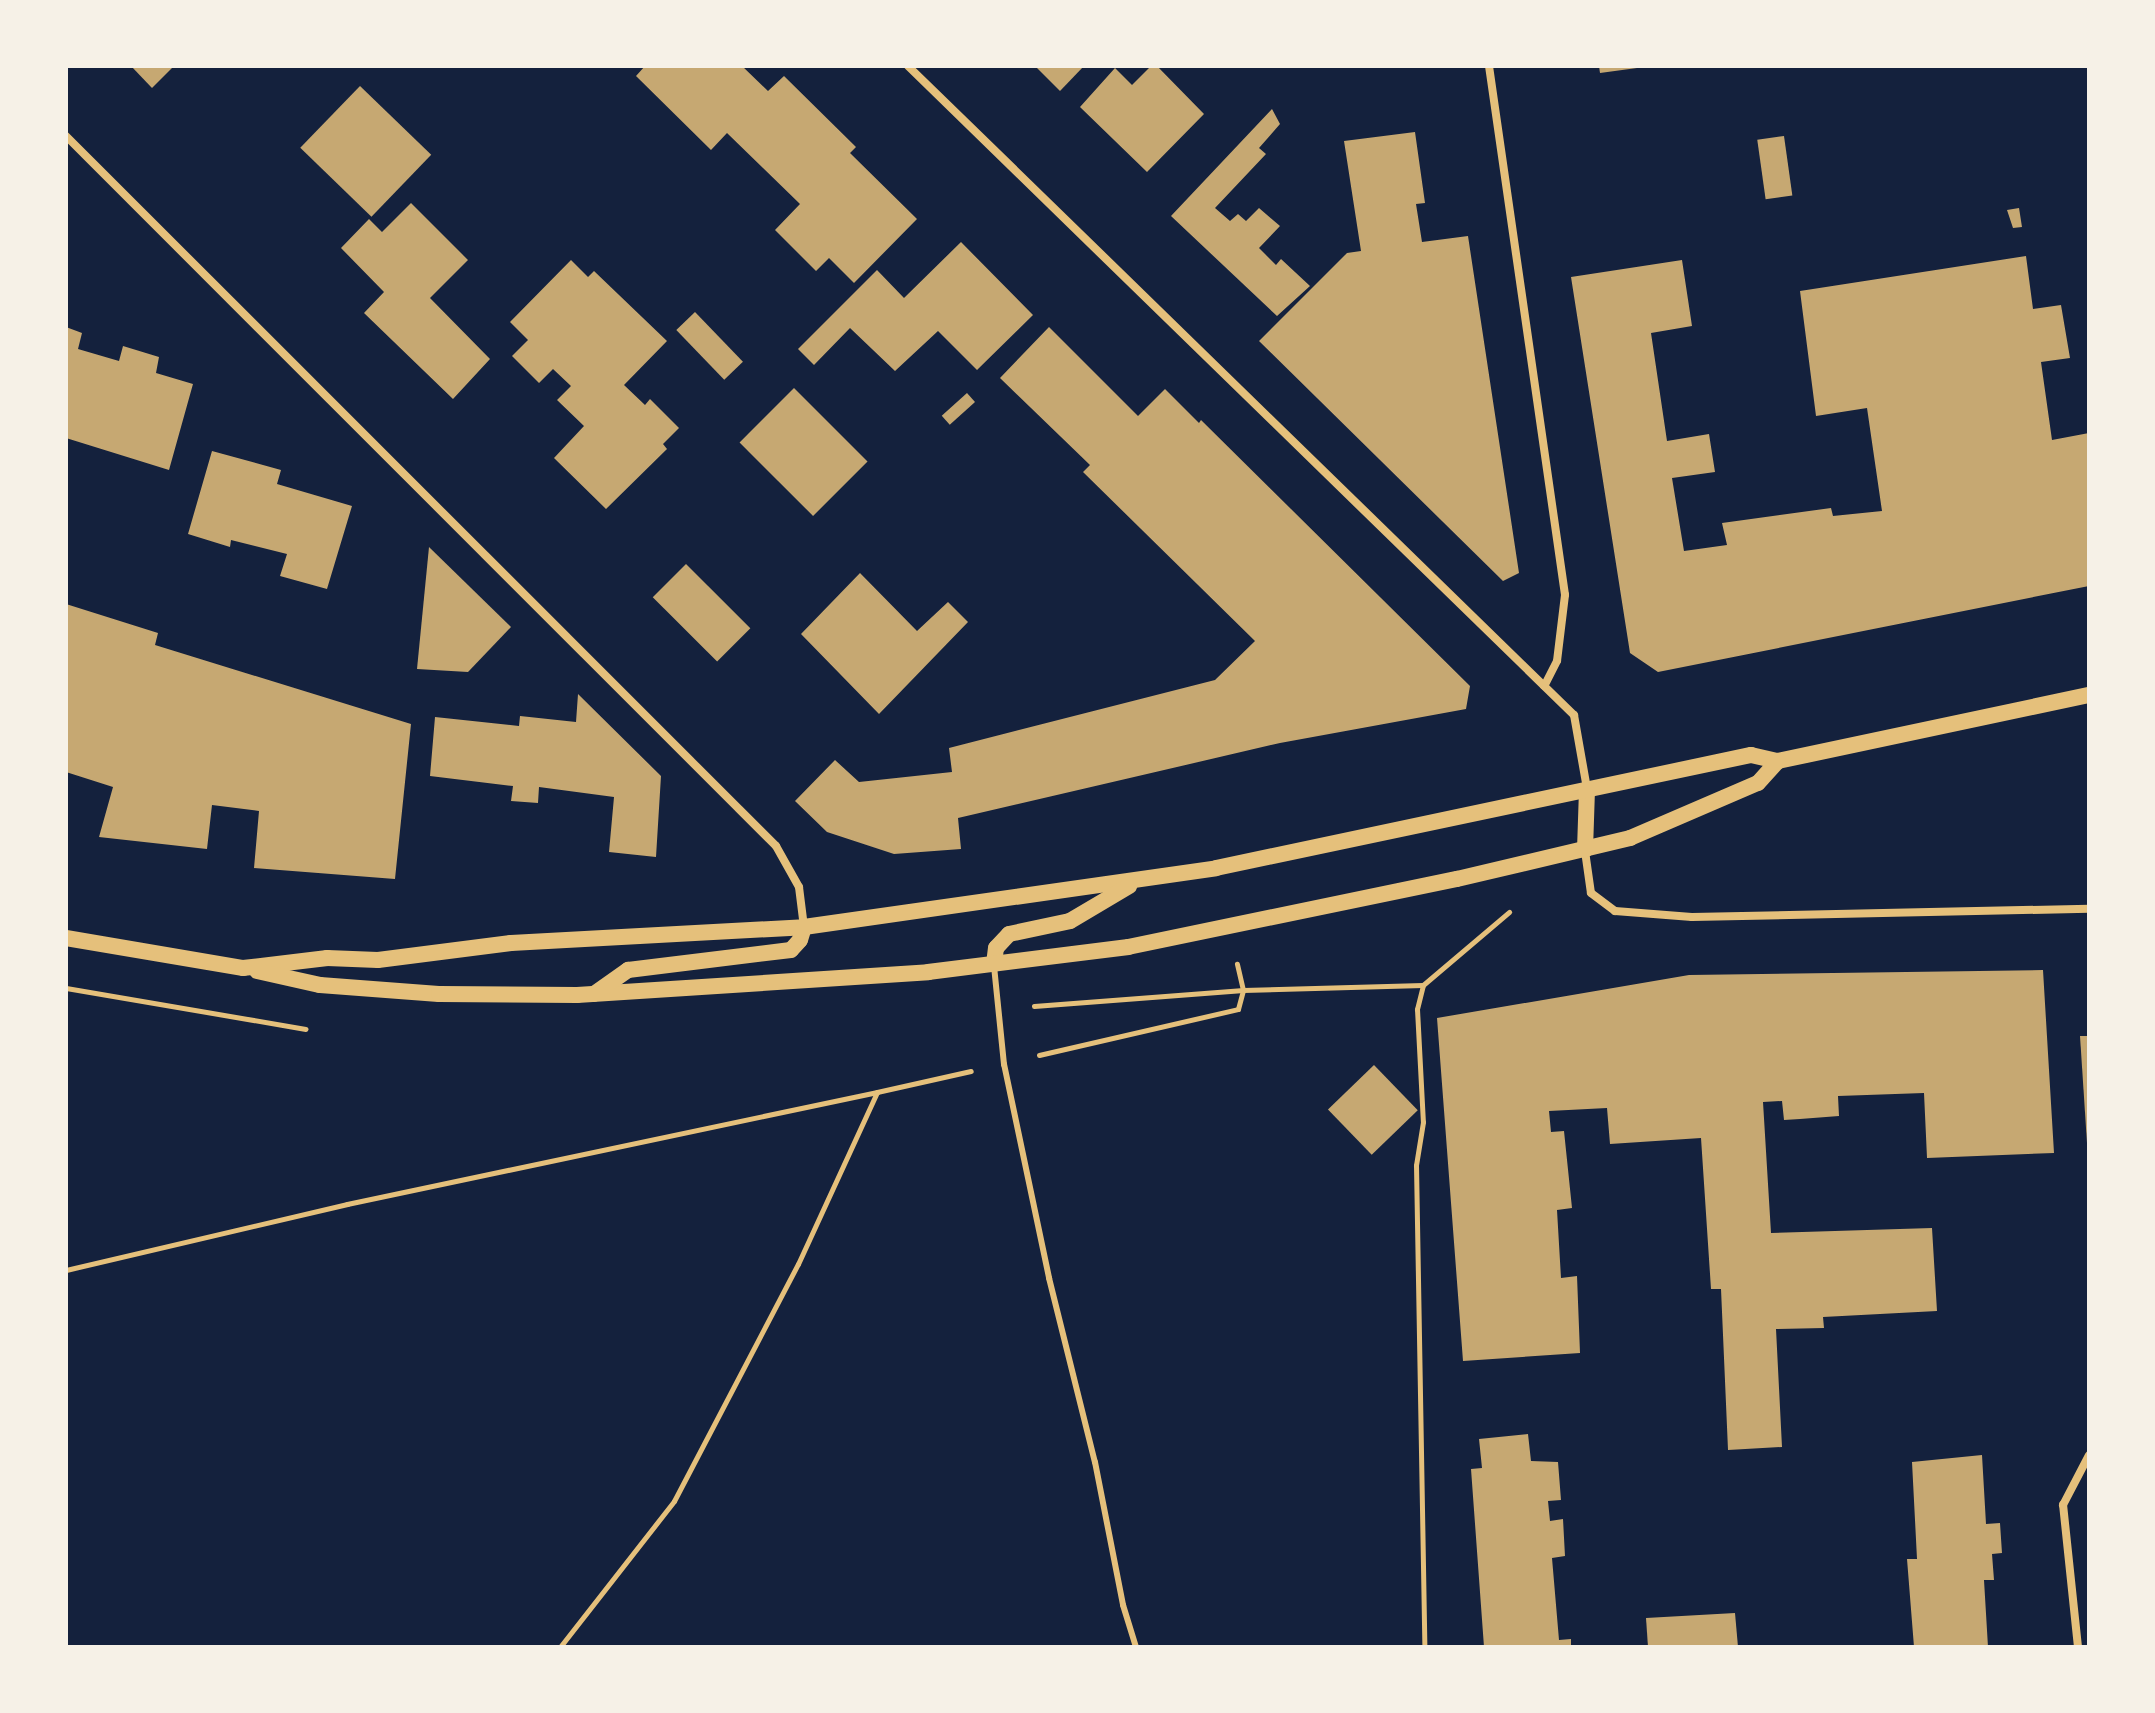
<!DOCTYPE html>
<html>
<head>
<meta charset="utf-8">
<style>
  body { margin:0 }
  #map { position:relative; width:2155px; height:1713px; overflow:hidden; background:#14213d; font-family:"Zilla Slab",serif }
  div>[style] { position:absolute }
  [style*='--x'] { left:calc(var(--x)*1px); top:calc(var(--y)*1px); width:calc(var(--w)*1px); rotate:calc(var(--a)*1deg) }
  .building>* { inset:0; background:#c6a872; transform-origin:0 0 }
  .path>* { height:5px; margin:-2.5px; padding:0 2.5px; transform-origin:2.5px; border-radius:2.5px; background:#e5c07b }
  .service>* { height:6px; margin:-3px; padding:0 3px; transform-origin:3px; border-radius:3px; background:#e5c07b }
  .minor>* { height:8px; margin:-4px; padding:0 4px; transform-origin:4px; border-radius:4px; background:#e5c07b }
  .secondary>* { height:16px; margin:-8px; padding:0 8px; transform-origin:8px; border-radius:8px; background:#e5c07b }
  span { translate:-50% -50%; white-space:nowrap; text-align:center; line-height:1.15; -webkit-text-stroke:6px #f6f1e7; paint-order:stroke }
  .frame { position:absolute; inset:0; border:68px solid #f6f1e7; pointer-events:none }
</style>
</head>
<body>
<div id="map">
  <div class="building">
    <i style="clip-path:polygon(131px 66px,174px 66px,152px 88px)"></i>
    <i style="clip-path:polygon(645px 66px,742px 66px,768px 91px,784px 76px,856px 147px,850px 153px,917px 219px,854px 283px,829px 258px,816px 271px,775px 230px,800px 204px,727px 133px,711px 150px,636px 76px)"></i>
    <i style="clip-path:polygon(1035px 66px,1084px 66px,1060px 91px)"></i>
    <i style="clip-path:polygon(1151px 66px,1157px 66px,1204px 114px,1147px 172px,1080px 107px,1115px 68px,1132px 85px)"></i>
    <i style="clip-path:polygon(1599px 66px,1637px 66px,1637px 68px,1600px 73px)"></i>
    <i style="left:360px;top:86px;width:99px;height:86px;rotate:44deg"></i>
    <i style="clip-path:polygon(1272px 109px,1280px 124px,1259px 148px,1266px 154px,1215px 208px,1230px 221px,1238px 214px,1246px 221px,1259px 208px,1280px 226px,1259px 248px,1276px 265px,1281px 259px,1310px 286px,1277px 316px,1171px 216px)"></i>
    <i style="clip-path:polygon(1415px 132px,1425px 203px,1416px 204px,1422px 242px,1468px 236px,1519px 573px,1503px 581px,1259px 341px,1347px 253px,1361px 251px,1344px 141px)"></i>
    <i style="left:1784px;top:136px;width:60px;height:27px;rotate:82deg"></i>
    <i style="clip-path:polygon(411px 203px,468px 260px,430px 298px,490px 359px,453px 399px,364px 313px,384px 292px,341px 248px,369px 219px,382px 232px)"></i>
    <i style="clip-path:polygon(2019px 208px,2022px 227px,2013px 228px,2007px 210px)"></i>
    <i style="clip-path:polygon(961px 242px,1033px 315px,977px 370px,938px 331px,895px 371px,850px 328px,814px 365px,798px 349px,877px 270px,904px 298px)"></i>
    <i style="clip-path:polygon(2026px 256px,2033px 309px,2061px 305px,2070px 358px,2041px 362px,2052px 440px,2089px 433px,2089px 586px,1658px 672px,1630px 653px,1571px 277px,1682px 260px,1692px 326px,1651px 333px,1667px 441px,1709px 434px,1715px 472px,1672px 478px,1684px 551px,1727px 545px,1722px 523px,1831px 508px,1833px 516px,1882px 511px,1867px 408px,1816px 416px,1800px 291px)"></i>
    <i style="clip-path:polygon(571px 260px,588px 277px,594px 271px,667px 341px,624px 385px,645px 405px,650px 399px,679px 428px,663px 444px,667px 449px,606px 509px,554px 458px,584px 426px,557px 400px,571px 386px,553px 369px,539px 383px,512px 356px,528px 340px,510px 322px)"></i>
    <i style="left:695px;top:312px;width:69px;height:26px;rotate:46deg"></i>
    <i style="clip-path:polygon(66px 327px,82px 333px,78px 349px,119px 361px,123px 346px,159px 357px,156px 373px,193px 384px,169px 470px,66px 438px)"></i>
    <i style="clip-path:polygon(1049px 327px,1138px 416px,1165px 389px,1199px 423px,1201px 420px,1470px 686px,1466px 709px,1280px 743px,958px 818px,961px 849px,894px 854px,827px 832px,795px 801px,835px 760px,859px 782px,952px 772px,949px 748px,1215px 680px,1255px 641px,1083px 472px,1090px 465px,1000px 378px)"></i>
    <i style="left:794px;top:388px;width:104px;height:77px;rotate:45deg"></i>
    <i style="left:967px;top:393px;width:12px;height:34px;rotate:48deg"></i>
    <i style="clip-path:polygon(212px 451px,281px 470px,277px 484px,352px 506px,327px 589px,280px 576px,287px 554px,231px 540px,230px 547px,188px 534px)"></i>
    <i style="clip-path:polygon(429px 547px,511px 627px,468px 672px,417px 669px)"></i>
    <i style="left:686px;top:564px;width:91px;height:47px;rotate:45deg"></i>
    <i style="clip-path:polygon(860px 573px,917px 631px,948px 602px,968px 622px,879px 714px,801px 634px)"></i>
    <i style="clip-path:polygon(66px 604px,158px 633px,155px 645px,411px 724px,395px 879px,254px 868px,259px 811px,212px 805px,207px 849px,99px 837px,113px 787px,66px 772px)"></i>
    <i style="clip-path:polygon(578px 694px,661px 776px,656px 857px,609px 852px,614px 797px,539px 787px,538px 803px,511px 801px,513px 786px,430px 776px,435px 717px,519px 726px,520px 716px,576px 722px)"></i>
    <i style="clip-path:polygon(2043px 970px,2054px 1153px,1927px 1158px,1924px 1093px,1838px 1096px,1839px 1116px,1800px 1119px,1784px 1120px,1782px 1101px,1763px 1102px,1771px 1233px,1932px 1228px,1937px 1311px,1823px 1317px,1824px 1328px,1776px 1329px,1782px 1447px,1728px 1450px,1721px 1289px,1711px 1289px,1701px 1138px,1610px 1144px,1607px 1108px,1549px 1111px,1551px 1132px,1564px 1131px,1572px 1208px,1557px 1210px,1561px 1278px,1577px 1276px,1580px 1353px,1463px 1361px,1437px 1018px,1689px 975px)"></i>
    <i style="clip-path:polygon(2080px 1036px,2089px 1036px,2089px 1143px,2087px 1143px)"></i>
    <i style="left:1374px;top:1065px;width:63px;height:64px;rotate:46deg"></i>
    <i style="clip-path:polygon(1528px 1434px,1531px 1461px,1558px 1462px,1561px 1500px,1548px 1501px,1550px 1521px,1563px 1519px,1565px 1556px,1552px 1558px,1559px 1640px,1571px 1639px,1571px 1647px,1484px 1647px,1471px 1469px,1482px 1468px,1479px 1439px)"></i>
    <i style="clip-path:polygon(1982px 1455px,1986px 1524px,2000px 1523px,2002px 1553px,1992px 1554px,1994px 1580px,1984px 1580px,1988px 1647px,1914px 1647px,1907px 1559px,1917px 1559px,1912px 1462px)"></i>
    <i style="clip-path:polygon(1735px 1613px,1738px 1647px,1648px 1647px,1646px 1618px)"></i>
  </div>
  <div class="path">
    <i style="--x:1423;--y:985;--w:25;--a:104"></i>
    <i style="--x:1417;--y:1009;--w:113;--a:87"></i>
    <i style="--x:1423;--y:1122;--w:44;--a:99.2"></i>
    <i style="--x:1416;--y:1165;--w:482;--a:89"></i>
    <i style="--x:66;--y:988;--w:243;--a:9.7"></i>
    <i style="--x:1034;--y:1006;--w:210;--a:-4.4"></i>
    <i style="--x:1243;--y:990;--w:180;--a:-1.6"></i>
    <i style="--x:1423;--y:985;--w:113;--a:-40.3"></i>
    <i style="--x:1039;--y:1055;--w:204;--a:-13"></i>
    <i style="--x:1238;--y:1009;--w:20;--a:-75"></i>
    <i style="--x:1243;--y:990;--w:27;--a:-103"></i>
    <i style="--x:66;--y:1270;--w:289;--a:-13.2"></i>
    <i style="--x:347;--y:1204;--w:542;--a:-11.93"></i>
    <i style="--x:560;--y:1647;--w:185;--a:-52"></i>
    <i style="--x:674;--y:1501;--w:267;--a:-62.4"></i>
    <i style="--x:798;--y:1264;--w:189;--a:-65.3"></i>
    <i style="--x:877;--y:1092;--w:96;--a:-12.6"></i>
  </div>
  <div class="service">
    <i style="--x:994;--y:966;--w:99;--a:84.2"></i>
    <i style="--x:1004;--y:1064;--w:219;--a:78.1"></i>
    <i style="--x:1049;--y:1278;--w:190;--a:76"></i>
    <i style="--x:1095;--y:1462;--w:146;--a:78.9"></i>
    <i style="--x:1123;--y:1605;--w:44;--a:72.8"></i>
  </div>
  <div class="minor">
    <i style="--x:908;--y:66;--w:930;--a:44.26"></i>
    <i style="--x:1574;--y:715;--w:75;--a:80"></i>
    <i style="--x:1489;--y:66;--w:534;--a:81.82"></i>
    <i style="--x:1565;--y:595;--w:66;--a:96.9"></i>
    <i style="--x:1557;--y:661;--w:28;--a:117"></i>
    <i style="--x:66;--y:136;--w:1004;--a:45"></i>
    <i style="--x:776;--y:846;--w:47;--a:60.7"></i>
    <i style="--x:799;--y:887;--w:40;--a:82.9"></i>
    <i style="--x:1585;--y:851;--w:42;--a:81.9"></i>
    <i style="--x:1591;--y:893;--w:30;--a:37"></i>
    <i style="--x:1615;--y:911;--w:77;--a:4.5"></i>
    <i style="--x:1692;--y:917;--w:397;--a:-1.2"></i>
    <i style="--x:2078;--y:1647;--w:143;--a:-96"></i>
    <i style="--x:2063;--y:1505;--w:56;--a:-62.5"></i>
  </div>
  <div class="secondary">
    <i style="--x:1585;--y:850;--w:61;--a:-88.1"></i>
    <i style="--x:66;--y:938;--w:180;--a:9.6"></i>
    <i style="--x:243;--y:968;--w:85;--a:-6.8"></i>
    <i style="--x:327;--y:958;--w:51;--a:2.2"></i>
    <i style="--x:378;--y:960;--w:134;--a:-7.3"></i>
    <i style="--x:511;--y:943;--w:293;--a:-3.1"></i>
    <i style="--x:804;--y:927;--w:416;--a:-8.1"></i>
    <i style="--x:1216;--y:868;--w:547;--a:-11.93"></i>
    <i style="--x:1751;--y:755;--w:28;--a:13"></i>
    <i style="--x:1778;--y:761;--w:318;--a:-12"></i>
    <i style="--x:994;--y:964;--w:16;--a:-83"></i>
    <i style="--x:996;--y:948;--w:19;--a:-47"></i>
    <i style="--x:1009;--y:934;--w:62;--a:-12"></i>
    <i style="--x:1070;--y:921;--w:69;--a:-30.7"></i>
    <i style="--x:257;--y:971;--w:65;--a:12.5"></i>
    <i style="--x:320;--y:985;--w:119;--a:4.3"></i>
    <i style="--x:439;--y:994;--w:138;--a:0.4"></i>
    <i style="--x:577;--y:995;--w:352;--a:-3.7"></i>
    <i style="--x:928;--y:972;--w:202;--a:-7.1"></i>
    <i style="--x:1128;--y:947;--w:336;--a:-11.7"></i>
    <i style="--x:1457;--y:879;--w:178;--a:-13.3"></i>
    <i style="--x:1630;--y:838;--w:139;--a:-23.3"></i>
    <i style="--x:1758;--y:783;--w:30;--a:-48"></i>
    <i style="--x:594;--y:994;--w:42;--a:-35.2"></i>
    <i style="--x:628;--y:970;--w:164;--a:-7"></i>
    <i style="--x:791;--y:950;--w:13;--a:-48"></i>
    <i style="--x:800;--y:940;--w:14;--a:-73"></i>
  </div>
  <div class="frame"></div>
</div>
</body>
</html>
